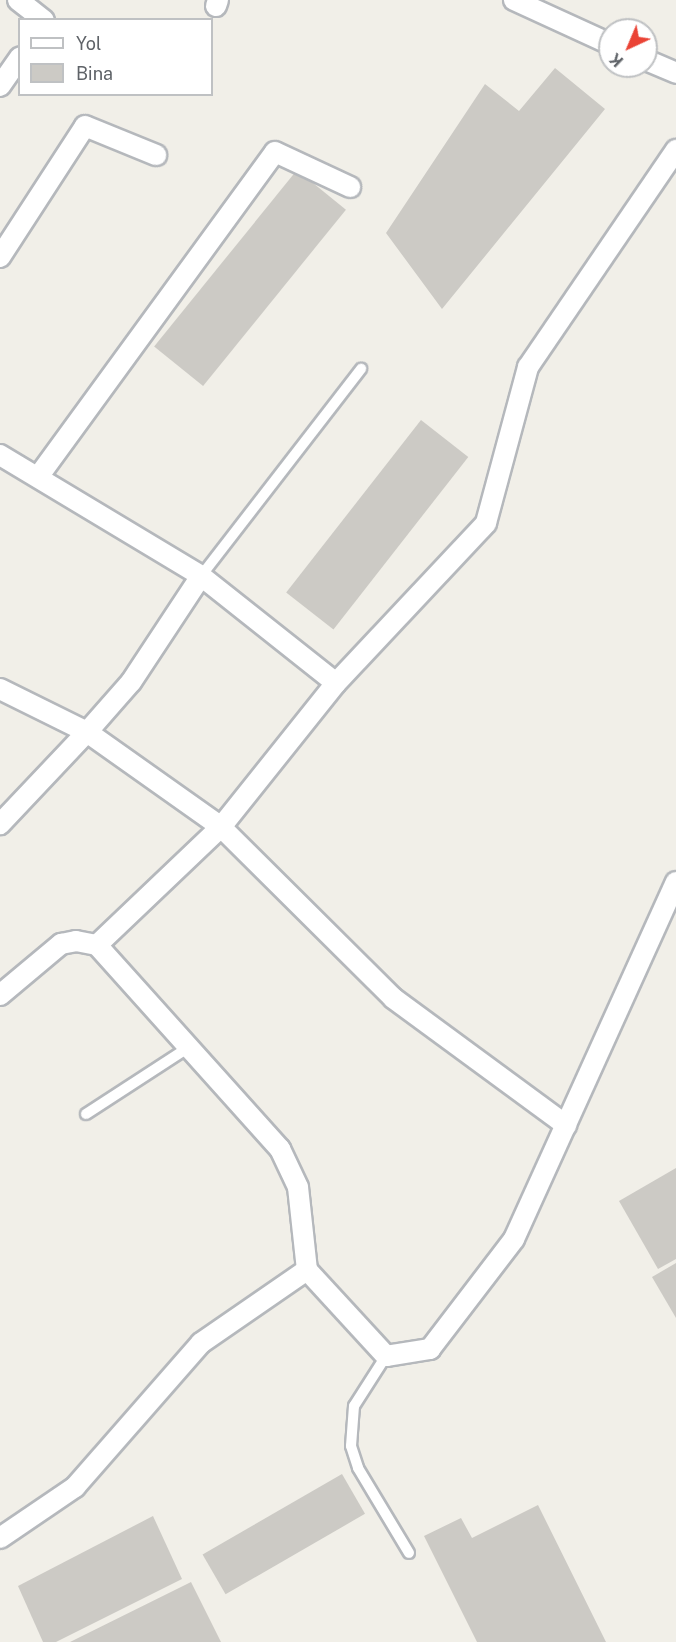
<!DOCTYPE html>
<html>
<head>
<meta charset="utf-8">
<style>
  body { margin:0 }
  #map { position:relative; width:676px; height:1642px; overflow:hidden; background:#f1efe8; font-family:"Public Sans",sans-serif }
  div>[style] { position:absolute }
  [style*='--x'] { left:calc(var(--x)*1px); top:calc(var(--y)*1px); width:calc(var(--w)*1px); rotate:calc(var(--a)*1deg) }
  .building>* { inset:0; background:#cccac5; transform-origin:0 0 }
  .roads { filter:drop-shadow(2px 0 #b5b8bc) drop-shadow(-2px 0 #b5b8bc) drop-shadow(0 2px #b5b8bc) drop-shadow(0 -2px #b5b8bc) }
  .lane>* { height:10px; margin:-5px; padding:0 5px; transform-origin:5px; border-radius:5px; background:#fff }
  .street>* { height:20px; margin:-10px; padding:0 10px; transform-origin:10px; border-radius:10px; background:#fff }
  span { translate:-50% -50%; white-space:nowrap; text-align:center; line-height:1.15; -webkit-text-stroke:5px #fff; paint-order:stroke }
  .legend { position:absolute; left:18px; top:18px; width:195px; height:78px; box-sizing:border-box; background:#fff; border:2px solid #bfc1c3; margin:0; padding:8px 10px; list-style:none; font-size:18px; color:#5f6368 }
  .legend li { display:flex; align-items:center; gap:12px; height:30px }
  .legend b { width:30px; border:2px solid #bfc1c3 }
  .north { position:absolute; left:598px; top:18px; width:60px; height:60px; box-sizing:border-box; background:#fff; border:2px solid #bfc1c3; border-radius:50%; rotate:224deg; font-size:16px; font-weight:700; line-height:24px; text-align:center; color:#5f6368 }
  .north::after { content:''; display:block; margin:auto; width:21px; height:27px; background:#ea4335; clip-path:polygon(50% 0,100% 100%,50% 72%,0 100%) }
</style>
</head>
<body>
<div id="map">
  <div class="building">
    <i style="clip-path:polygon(555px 68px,605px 109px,442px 309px,386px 233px,485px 84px,519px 111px)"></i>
    <i style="left:297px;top:170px;width:63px;height:227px;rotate:39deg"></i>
    <i style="left:421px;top:420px;width:60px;height:219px;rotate:38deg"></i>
    <i style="clip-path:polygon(676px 1168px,676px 1259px,658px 1269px,619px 1201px)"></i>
    <i style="clip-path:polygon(676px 1263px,676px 1318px,652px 1277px)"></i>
    <i style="left:342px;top:1474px;width:46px;height:161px;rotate:60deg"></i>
    <i style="clip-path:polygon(538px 1505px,606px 1642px,477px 1642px,424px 1536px,461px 1518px,472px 1538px)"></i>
    <i style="clip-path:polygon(153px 1516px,182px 1579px,56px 1642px,43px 1642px,18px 1586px)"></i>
    <i style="clip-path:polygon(191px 1582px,221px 1642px,70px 1642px,185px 1585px)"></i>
  </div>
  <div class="roads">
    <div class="lane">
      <i style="--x:201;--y:576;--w:262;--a:-52.3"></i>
      <i style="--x:86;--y:1114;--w:123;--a:-33"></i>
      <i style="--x:386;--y:1356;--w:59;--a:122.6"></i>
      <i style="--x:354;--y:1406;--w:40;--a:94.3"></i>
      <i style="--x:351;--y:1446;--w:23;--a:72"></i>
      <i style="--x:358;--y:1468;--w:99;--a:59"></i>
    </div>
    <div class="street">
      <i style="--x:18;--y:0;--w:33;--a:38"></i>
      <i style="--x:514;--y:0;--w:106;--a:24.6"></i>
      <i style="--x:216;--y:6;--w:6;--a:-72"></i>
      <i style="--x:646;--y:60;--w:33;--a:23"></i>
      <i style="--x:0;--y:86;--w:35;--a:-55"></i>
      <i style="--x:0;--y:257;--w:156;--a:-57"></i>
      <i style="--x:85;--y:126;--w:77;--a:22.2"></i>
      <i style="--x:0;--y:455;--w:235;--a:31"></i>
      <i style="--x:201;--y:576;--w:172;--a:38.4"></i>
      <i style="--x:38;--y:477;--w:402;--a:-53.9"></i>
      <i style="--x:275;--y:152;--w:83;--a:25"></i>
      <i style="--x:201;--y:576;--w:127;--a:123.4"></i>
      <i style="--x:131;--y:682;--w:67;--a:131.3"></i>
      <i style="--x:87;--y:732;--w:164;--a:35.3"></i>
      <i style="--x:221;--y:827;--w:184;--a:-51.4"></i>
      <i style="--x:336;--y:683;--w:219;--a:-46.8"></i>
      <i style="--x:486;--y:523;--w:162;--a:-74.9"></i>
      <i style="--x:528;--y:367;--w:263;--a:-55.7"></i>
      <i style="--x:0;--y:689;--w:97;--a:26.3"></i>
      <i style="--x:87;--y:732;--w:127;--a:133.4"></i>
      <i style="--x:0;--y:995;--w:80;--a:-39.9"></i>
      <i style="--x:61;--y:944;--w:15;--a:-11"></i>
      <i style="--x:76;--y:941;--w:21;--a:11"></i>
      <i style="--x:307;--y:1270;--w:83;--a:-96.2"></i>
      <i style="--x:298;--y:1187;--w:42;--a:-115.3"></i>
      <i style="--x:280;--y:1149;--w:274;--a:-131.9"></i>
      <i style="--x:97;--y:945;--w:171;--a:-43.6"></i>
      <i style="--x:221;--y:827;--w:243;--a:44.8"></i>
      <i style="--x:393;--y:998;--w:215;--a:36.3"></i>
      <i style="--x:0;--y:1538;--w:91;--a:-34.2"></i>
      <i style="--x:75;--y:1487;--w:191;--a:-48.8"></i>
      <i style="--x:201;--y:1343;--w:129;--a:-34.6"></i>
      <i style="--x:307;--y:1270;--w:117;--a:47.4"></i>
      <i style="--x:386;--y:1356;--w:45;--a:-9"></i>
      <i style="--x:430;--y:1349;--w:138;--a:-52.6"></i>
      <i style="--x:514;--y:1239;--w:392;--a:-65.6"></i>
    </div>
  </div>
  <ul class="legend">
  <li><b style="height:8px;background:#fff"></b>Yol</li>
  <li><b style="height:16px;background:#cccac5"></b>Bina</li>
  </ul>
  <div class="north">K</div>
</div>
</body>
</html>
